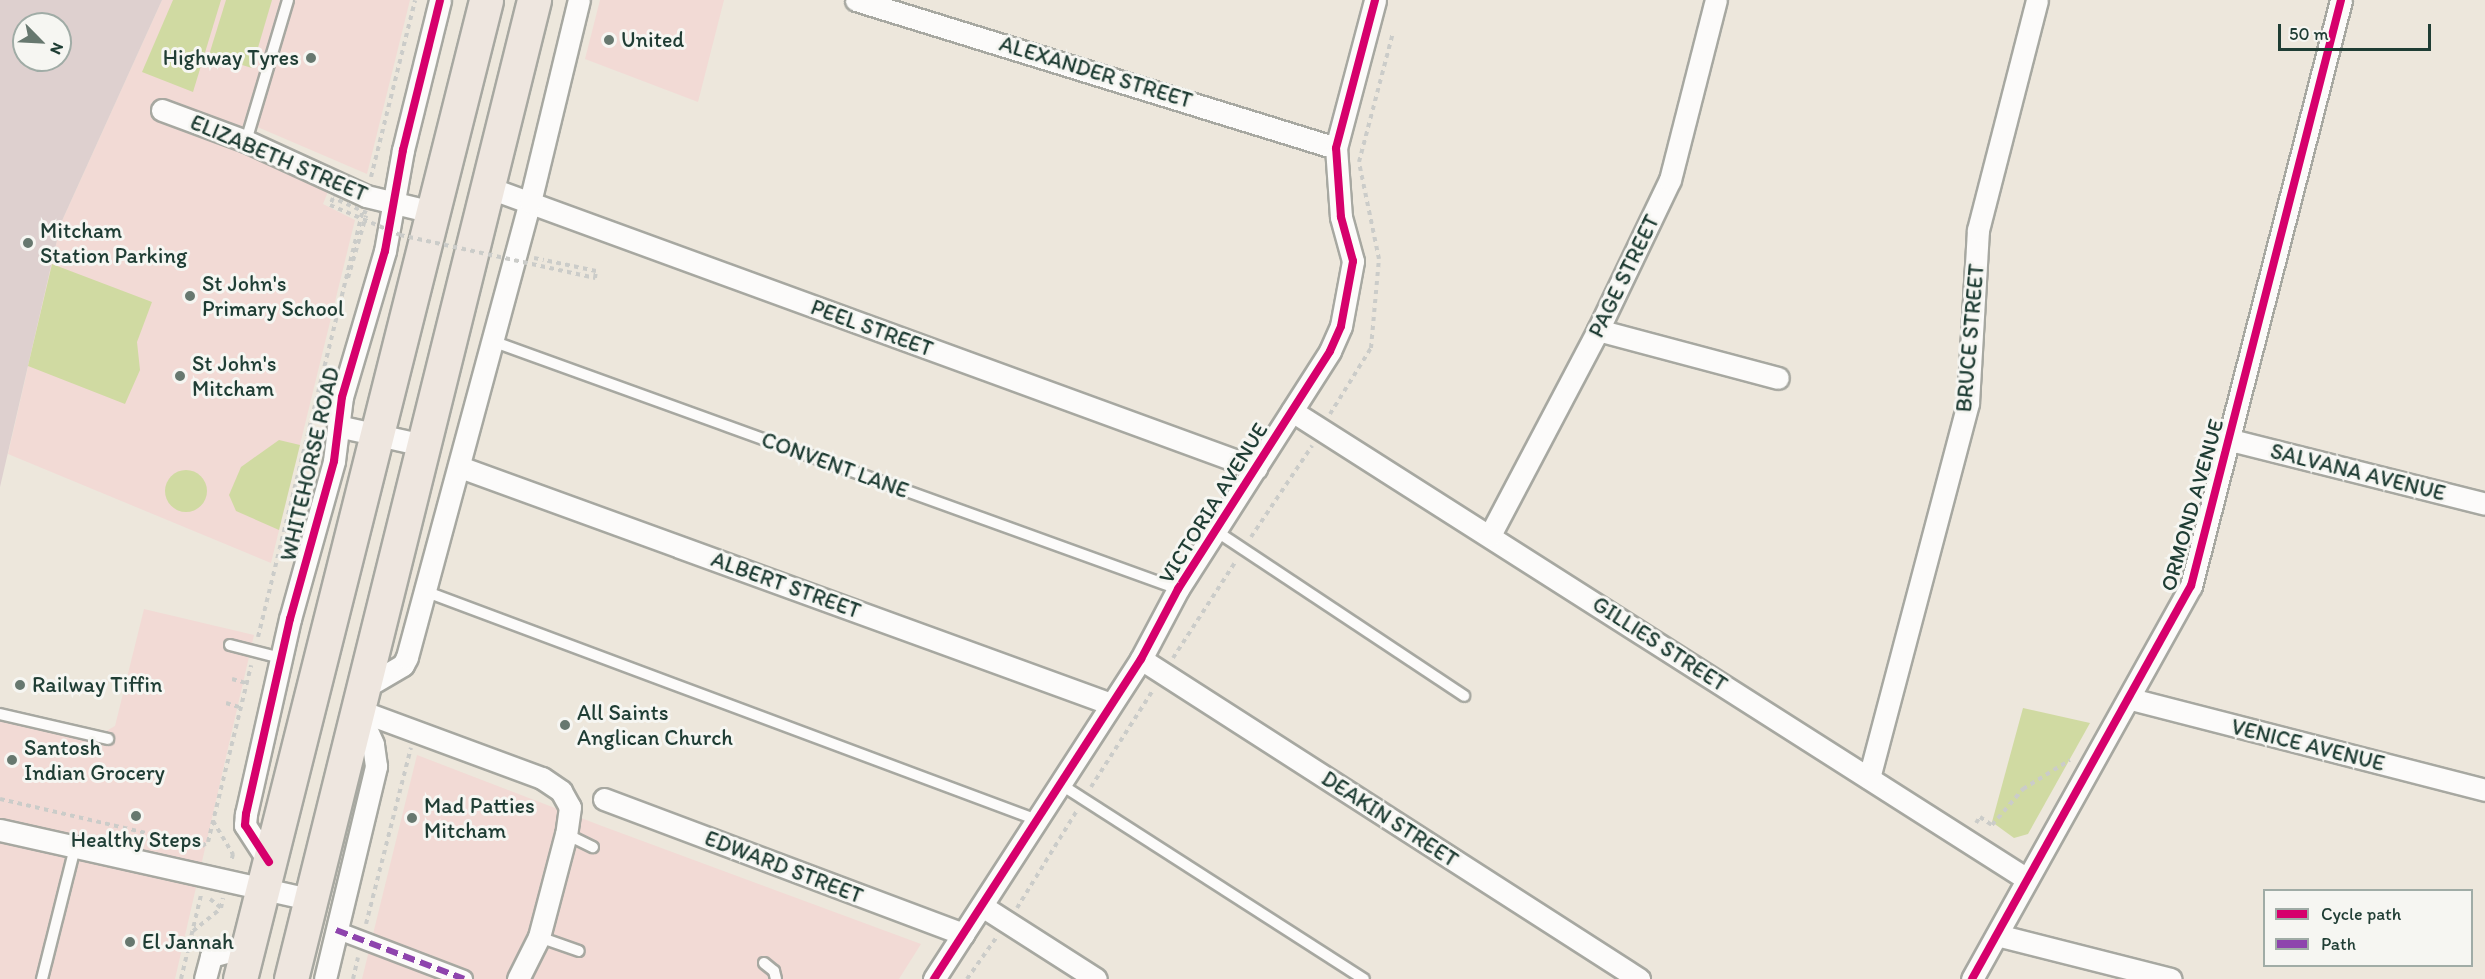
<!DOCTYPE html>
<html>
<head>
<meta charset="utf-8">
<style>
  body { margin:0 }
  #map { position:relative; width:2485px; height:979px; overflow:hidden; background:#ede7dc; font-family:Itim,sans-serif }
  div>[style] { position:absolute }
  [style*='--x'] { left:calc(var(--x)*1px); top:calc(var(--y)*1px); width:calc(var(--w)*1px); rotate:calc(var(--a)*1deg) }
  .built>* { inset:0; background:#f2dad5 }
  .industrial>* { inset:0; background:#ded0cf }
  .green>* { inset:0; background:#d0daa2 }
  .round { border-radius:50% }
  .path>* { height:4px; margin-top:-2px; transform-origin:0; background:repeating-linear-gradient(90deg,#cbccc9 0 4.5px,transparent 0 9px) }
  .roads { filter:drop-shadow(2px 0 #a7a8a1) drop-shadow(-2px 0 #a7a8a1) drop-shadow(0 2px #a7a8a1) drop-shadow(0 -2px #a7a8a1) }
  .service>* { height:10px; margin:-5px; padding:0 5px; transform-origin:5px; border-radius:5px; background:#fcfbfa }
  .pedestrian>* { height:16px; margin:-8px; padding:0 8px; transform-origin:8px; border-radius:8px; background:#fcfbfa }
  .minor>* { height:21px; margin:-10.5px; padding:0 10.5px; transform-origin:10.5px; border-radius:10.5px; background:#fcfbfa }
  .trunk>* { height:33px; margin:-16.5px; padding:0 16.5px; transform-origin:16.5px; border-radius:16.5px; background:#eee6df }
  .path-bridge>* { height:4px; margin-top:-2px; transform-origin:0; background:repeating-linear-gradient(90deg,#cbccc9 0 4.5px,transparent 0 9px) }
  .quiet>* { height:6px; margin-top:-3px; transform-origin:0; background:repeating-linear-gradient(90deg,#8e44ad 0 12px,transparent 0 18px) }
  .cycleway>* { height:8px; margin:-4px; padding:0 4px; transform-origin:4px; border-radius:4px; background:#d6006c }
  .dots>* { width:16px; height:16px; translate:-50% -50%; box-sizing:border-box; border:3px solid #f6f6f2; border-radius:50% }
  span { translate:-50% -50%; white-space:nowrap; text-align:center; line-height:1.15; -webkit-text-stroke:6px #f6f6f2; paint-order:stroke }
  .poi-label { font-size:22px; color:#1f3d34 }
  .left { translate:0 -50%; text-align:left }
  .right { translate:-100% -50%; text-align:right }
  .street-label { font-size:22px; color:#1f3d34 }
  .legend { position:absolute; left:2263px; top:889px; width:210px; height:78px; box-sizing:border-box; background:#f6f6f2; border:2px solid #a0aca6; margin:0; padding:8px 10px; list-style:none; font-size:18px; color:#1f3d34 }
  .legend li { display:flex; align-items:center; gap:12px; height:30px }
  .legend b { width:30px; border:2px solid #a0aca6 }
  .north { position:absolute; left:12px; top:12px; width:60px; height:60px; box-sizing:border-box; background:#f6f6f2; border:2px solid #a0aca6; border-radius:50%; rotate:114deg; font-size:16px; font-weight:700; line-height:24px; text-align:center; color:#1f3d34 }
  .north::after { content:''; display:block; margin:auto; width:21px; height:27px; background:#67786f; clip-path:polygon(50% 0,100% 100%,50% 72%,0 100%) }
  .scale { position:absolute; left:2278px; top:24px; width:153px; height:27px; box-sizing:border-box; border:3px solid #1f3d34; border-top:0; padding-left:8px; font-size:18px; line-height:21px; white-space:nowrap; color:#1f3d34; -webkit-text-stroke:4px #f6f6f2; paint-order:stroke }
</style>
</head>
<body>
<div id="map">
  <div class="built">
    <i style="clip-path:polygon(162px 0,410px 0,367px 174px,246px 122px,235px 147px,329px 189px,323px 204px,355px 220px,271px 563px,8px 454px,61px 223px)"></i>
    <i style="clip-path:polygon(600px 0,724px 0,698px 102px,585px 59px)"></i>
    <i style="clip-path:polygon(144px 609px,254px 635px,175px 979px,0 979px,0 708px,101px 734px,115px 726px)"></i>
    <i style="clip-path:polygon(417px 755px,602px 826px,921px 944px,899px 979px,362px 979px)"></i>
  </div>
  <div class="industrial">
    <i style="clip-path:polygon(evenodd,0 0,162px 0,61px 223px,0 487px,0 0,24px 24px,60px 24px,60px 60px,24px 60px,24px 24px)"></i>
  </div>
  <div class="green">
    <i style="clip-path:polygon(173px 0,221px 0,193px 92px,142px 72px)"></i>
    <i style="clip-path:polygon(226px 0,272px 0,252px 68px,209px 55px)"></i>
    <i style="clip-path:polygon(52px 264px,152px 302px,137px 342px,140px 370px,125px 404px,28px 366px)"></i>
    <i style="clip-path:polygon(279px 440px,300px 445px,279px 530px,236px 511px,229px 495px,241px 467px)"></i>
    <i class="round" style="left:165px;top:470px;width:42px;height:42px"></i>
    <i style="clip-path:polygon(2023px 708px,2090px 723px,2028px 834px,2014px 838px,1992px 822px)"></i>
  </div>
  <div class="path">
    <i style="--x:371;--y:177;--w:182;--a:-76"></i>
    <i style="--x:534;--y:258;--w:10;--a:11"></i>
    <i style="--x:348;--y:278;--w:65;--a:-73.8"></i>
    <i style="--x:1330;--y:414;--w:78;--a:-58.2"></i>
    <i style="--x:1371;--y:348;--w:89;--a:-84.9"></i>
    <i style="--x:1379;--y:259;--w:99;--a:-101.7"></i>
    <i style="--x:1359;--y:162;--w:134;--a:-75.3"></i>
    <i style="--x:1251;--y:537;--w:110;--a:-56.2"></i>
    <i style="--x:258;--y:637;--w:437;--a:-76.2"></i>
    <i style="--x:1173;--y:658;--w:116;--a:-57"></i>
    <i style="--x:232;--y:679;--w:15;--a:16"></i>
    <i style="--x:226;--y:703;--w:14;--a:17"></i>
    <i style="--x:1091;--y:787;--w:115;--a:-57.4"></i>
    <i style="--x:0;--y:799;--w:207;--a:13.1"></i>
    <i style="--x:202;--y:846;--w:7;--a:-34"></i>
    <i style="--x:208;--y:842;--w:182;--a:-76.3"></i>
    <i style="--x:213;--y:821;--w:39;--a:59"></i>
    <i style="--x:233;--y:854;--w:8;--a:104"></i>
    <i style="--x:1976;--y:823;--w:7;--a:-56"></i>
    <i style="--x:1980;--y:817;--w:14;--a:34"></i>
    <i style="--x:1992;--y:825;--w:48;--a:-49.3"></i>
    <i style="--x:2023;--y:789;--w:55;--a:-31.7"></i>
    <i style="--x:210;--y:899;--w:14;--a:39"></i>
    <i style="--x:1017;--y:908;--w:113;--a:-58.4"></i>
    <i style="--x:366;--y:924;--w:182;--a:-75.7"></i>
    <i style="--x:193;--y:931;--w:36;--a:-39"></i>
    <i style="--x:221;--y:908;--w:10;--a:-79"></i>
    <i style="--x:181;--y:979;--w:86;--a:-76.6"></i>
    <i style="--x:353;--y:979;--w:22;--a:-77"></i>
    <i style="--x:967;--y:979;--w:50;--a:-54.7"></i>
  </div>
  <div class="roads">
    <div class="service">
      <i style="--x:246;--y:141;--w:147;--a:-73.4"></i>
      <i style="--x:492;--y:341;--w:729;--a:19.88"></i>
      <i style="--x:1216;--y:531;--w:298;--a:33.6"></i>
      <i style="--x:427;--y:592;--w:651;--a:20.49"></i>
      <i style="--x:230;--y:645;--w:53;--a:14.3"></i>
      <i style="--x:0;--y:714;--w:111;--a:13"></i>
      <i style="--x:1060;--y:784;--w:361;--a:32.7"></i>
      <i style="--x:566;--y:834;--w:30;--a:26"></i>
      <i style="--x:539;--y:937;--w:42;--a:19.3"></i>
      <i style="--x:764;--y:963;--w:13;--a:39"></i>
      <i style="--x:774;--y:971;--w:8;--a:76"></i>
      <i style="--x:42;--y:979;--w:135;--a:-75.9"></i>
    </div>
    <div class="pedestrian">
      <i style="--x:336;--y:930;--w:137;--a:20.9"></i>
    </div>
    <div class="minor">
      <i style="--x:856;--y:0;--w:502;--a:17.14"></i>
      <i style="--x:162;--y:110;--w:90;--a:20.3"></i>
      <i style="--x:246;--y:141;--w:132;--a:24.6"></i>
      <i style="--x:366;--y:196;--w:68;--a:13.6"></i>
      <i style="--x:487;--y:187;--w:819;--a:20.07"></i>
      <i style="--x:1598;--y:330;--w:186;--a:14.9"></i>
      <i style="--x:1292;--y:411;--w:871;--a:32.49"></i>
      <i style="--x:338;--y:426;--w:87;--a:12.6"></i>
      <i style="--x:2231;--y:440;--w:262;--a:14.1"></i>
      <i style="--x:460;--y:467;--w:693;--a:20"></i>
      <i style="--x:1490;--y:535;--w:232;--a:-62.2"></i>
      <i style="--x:1598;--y:330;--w:166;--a:-64.4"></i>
      <i style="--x:1670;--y:180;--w:186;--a:-75.7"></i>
      <i style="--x:1141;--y:659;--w:592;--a:32.72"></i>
      <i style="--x:364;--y:688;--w:45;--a:-30.5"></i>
      <i style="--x:403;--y:665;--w:9;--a:-63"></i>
      <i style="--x:407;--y:657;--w:471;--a:-74.9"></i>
      <i style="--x:530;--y:202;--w:208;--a:-76.4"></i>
      <i style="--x:2131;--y:699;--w:366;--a:14.4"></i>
      <i style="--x:358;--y:710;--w:196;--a:20.3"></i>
      <i style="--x:542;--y:778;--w:23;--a:34"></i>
      <i style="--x:561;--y:791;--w:18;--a:61"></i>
      <i style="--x:570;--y:807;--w:27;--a:98"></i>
      <i style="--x:566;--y:834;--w:106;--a:104.7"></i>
      <i style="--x:539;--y:937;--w:47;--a:116.6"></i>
      <i style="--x:1869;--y:778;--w:388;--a:-75.2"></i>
      <i style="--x:1968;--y:403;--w:173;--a:-86.7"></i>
      <i style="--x:1978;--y:230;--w:237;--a:-75.6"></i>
      <i style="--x:604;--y:799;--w:384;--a:20.6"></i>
      <i style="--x:0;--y:830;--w:320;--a:12.6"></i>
      <i style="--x:269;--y:862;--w:44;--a:-123"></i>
      <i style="--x:245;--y:825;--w:11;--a:-85"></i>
      <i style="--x:246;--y:814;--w:200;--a:-77.3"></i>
      <i style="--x:290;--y:619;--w:164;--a:-74.4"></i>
      <i style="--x:334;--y:461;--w:64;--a:-82.9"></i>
      <i style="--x:342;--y:397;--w:152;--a:-73.6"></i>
      <i style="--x:385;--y:251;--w:103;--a:-79.9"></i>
      <i style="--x:403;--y:150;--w:154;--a:-76.1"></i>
      <i style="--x:982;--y:906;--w:135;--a:32.6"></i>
      <i style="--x:1997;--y:935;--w:179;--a:14.2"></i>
      <i style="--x:205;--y:979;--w:24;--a:-75"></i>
      <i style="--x:211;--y:956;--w:38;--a:-15"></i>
      <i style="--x:325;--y:979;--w:219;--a:-76.5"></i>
      <i style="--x:376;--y:766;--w:22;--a:-98"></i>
      <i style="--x:373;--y:744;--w:37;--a:-114"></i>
      <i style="--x:934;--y:979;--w:381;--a:-57.1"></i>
      <i style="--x:1141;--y:659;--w:79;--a:-62.1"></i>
      <i style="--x:1178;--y:589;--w:282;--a:-57.4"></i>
      <i style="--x:1330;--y:351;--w:27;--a:-66"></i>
      <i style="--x:1341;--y:326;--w:66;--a:-79.5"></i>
      <i style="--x:1353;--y:261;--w:46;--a:-105.3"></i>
      <i style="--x:1341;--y:217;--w:69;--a:-94.1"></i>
      <i style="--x:1336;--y:148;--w:153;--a:-75.2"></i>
      <i style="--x:1972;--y:979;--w:450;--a:-60.9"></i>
      <i style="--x:2191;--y:586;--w:605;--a:-75.64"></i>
    </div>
    <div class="trunk">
      <i style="--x:240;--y:979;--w:1009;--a:-75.89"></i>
      <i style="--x:291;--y:979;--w:1009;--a:-76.06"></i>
    </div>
  </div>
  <div class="path-bridge">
    <i style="--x:367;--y:213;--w:37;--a:-156"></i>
    <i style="--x:333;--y:198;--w:8;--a:113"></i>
    <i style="--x:330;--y:205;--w:76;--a:23.2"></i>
    <i style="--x:400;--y:235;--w:200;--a:12.4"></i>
    <i style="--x:595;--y:278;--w:7;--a:-82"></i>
    <i style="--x:596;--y:271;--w:53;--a:-168.1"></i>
  </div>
  <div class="quiet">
    <i style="--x:336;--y:930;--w:137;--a:20.9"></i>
  </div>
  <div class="cycleway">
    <i style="--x:269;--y:862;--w:44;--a:-123"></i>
    <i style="--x:245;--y:825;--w:11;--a:-85"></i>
    <i style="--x:246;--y:814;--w:200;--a:-77.3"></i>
    <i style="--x:290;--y:619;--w:164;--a:-74.4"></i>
    <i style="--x:334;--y:461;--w:64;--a:-82.9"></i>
    <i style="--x:342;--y:397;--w:152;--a:-73.6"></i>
    <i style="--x:385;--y:251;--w:103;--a:-79.9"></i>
    <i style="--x:403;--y:150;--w:154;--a:-76.1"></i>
    <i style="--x:934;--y:979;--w:381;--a:-57.1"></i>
    <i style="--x:1141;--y:659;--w:79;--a:-62.1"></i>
    <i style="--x:1178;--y:589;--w:282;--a:-57.4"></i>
    <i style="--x:1330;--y:351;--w:27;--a:-66"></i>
    <i style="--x:1341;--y:326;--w:66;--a:-79.5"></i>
    <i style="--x:1353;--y:261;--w:46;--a:-105.3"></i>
    <i style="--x:1341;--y:217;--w:69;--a:-94.1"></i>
    <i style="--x:1336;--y:148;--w:153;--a:-75.2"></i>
    <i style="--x:1972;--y:979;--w:450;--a:-60.9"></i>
    <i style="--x:2191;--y:586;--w:605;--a:-75.64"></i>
  </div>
  <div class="dots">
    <i style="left:609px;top:40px;background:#67786f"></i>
    <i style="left:311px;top:58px;background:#67786f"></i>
    <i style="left:28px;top:243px;background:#67786f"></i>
    <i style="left:190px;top:296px;background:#67786f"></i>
    <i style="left:180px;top:376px;background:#67786f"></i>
    <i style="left:20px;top:685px;background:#67786f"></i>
    <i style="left:565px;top:725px;background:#67786f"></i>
    <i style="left:12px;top:760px;background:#67786f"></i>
    <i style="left:136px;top:816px;background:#67786f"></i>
    <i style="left:412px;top:818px;background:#67786f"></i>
    <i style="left:130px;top:942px;background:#67786f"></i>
  </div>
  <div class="poi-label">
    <span class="left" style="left:621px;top:40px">United</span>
    <span class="right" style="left:299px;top:58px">Highway Tyres</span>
    <span class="left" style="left:40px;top:243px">Mitcham<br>Station Parking</span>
    <span class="left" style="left:202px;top:296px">St John's<br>Primary School</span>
    <span class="left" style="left:192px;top:376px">St John's<br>Mitcham</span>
    <span class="left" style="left:32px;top:685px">Railway Tiffin</span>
    <span class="left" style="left:577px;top:725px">All Saints<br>Anglican Church</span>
    <span class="left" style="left:24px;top:760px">Santosh<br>Indian Grocery</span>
    <span class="left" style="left:424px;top:818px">Mad Patties<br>Mitcham</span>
    <span style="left:136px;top:840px">Healthy Steps</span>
    <span class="left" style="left:142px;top:942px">El Jannah</span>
  </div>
  <div class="street-label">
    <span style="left:1096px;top:72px;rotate:17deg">ALEXANDER STREET</span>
    <span style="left:279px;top:158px;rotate:23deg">ELIZABETH STREET</span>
    <span style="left:1624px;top:276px;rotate:-64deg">PAGE STREET</span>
    <span style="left:872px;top:328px;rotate:20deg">PEEL STREET</span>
    <span style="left:1970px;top:338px;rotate:-85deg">BRUCE STREET</span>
    <span style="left:310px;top:464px;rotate:-77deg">WHITEHORSE ROAD</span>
    <span style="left:835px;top:465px;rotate:20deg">CONVENT LANE</span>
    <span style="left:2358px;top:472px;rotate:14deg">SALVANA AVENUE</span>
    <span style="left:1213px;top:503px;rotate:-58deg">VICTORIA AVENUE</span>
    <span style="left:2192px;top:505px;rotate:-74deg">ORMOND AVENUE</span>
    <span style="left:786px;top:585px;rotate:20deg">ALBERT STREET</span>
    <span style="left:1660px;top:644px;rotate:33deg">GILLIES STREET</span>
    <span style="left:2308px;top:745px;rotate:14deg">VENICE AVENUE</span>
    <span style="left:1390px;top:819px;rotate:33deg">DEAKIN STREET</span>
    <span style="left:784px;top:867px;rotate:21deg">EDWARD STREET</span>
  </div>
  <ul class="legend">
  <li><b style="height:8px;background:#d6006c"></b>Cycle path</li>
  <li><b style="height:8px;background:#8e44ad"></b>Path</li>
  </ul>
  <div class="north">N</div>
  <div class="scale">50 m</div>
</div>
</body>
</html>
